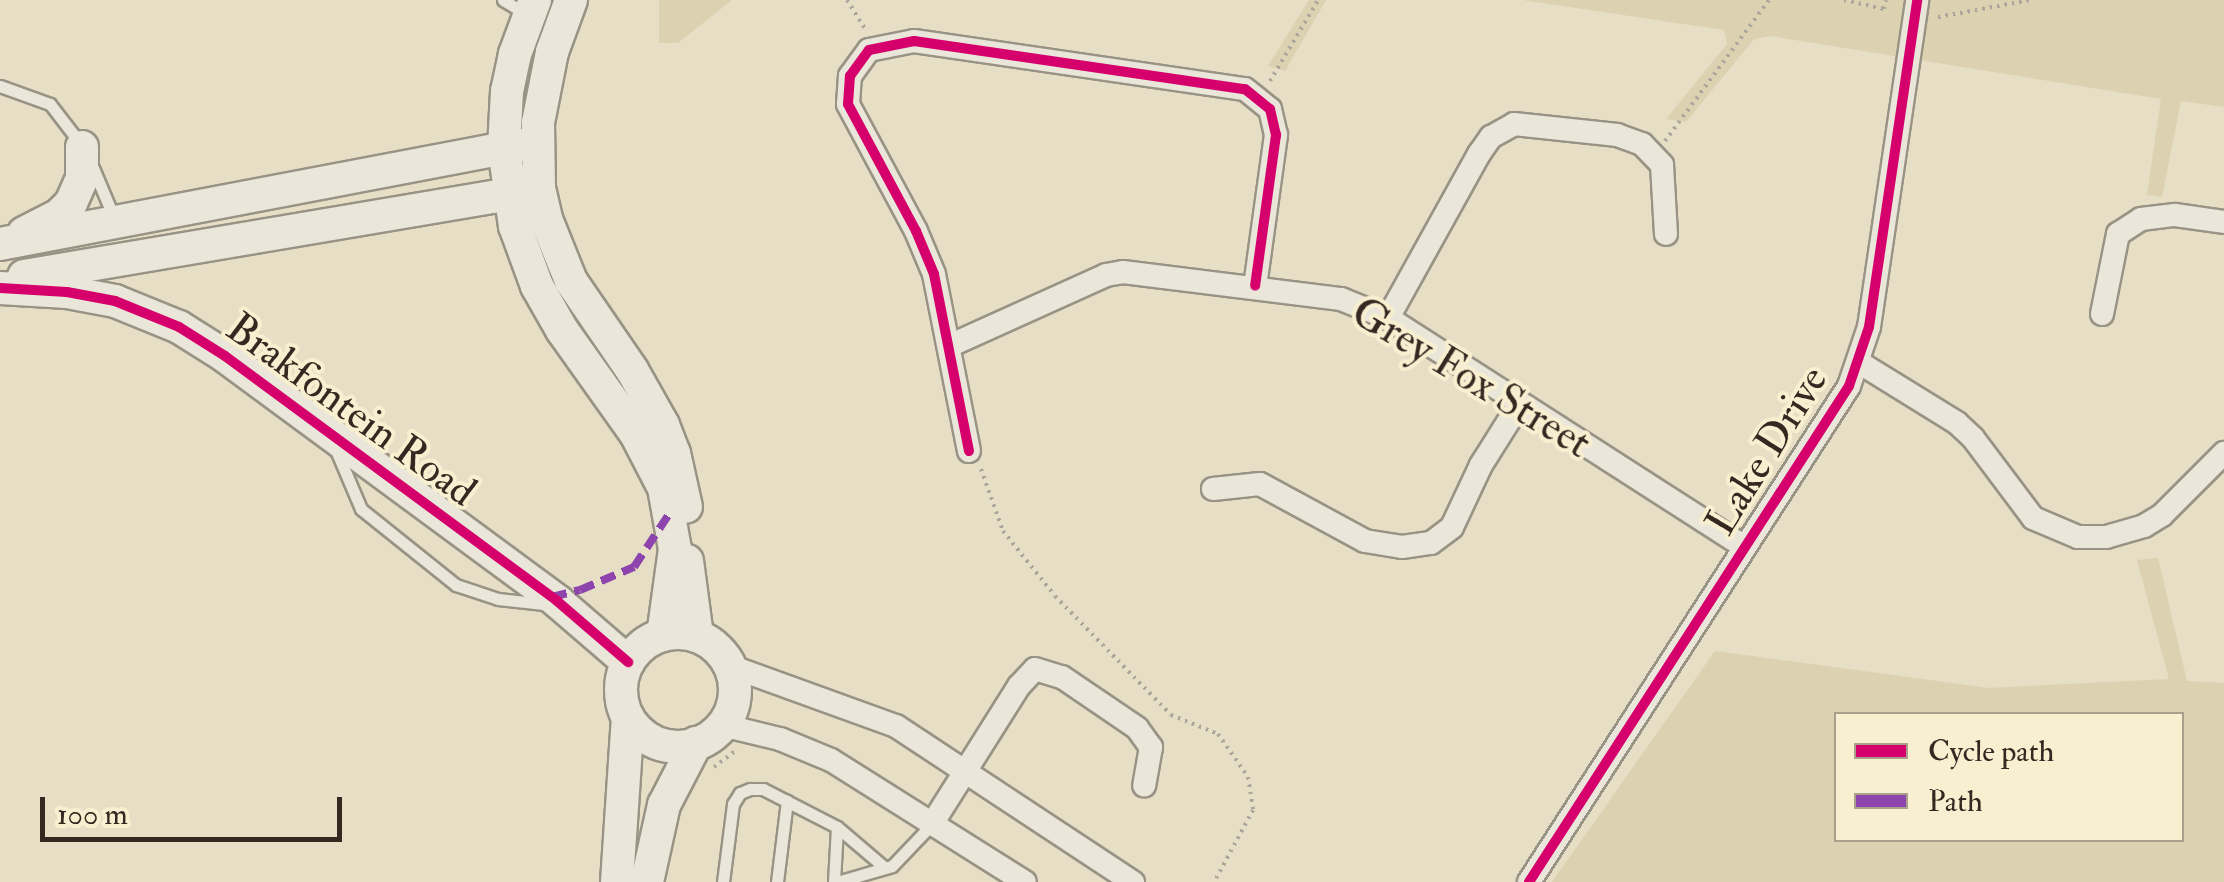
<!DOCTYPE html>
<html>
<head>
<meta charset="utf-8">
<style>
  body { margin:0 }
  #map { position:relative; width:2224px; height:882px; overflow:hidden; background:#e6dec5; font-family:"IM FELL Double Pica",serif }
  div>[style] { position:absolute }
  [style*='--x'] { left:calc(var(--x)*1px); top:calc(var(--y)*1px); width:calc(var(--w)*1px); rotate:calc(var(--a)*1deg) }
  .green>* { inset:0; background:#dcd1b0 }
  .path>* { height:4px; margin-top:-2px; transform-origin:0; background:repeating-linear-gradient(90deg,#aaa69b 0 2.5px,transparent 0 7.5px) }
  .roads { filter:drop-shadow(2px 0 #999385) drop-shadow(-2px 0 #999385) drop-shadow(0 2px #999385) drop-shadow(0 -2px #999385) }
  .lane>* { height:11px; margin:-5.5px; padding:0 5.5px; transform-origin:5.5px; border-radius:5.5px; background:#eae6d9 }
  .street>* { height:22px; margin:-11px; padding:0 11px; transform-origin:11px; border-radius:11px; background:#eae6d9 }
  .secondary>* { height:32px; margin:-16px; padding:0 16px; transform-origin:16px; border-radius:16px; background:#eae6d9 }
  .secondary>.ring { margin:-16px; padding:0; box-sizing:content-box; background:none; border:32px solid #eae6d9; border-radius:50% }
  .quiet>* { height:8px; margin-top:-4px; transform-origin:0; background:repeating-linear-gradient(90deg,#8e44ad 0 15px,transparent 0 23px) }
  .cycleway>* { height:10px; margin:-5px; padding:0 5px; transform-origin:5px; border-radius:5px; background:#d6006c }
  span { translate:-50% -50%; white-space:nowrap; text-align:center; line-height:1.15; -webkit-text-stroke:8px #f8efd0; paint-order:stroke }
  .street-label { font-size:42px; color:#342821 }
  .legend { position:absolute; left:1834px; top:712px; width:350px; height:130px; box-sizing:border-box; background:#f8efd0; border:2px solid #aa9f8a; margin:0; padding:12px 18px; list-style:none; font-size:30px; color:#342821 }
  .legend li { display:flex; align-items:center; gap:20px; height:50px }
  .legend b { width:50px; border:2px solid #aa9f8a }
  .scale { position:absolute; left:40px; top:797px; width:302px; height:45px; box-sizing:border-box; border:5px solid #342821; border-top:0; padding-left:12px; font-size:30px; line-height:35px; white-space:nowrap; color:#342821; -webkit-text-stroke:8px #f8efd0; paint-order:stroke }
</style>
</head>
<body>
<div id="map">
  <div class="green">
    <i style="clip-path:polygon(659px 0,732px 0,678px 43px,659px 43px)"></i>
    <i style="clip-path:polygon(1309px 0,1326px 0,1285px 71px,1268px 66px)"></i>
    <i style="clip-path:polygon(1523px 0,2224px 0,2224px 107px,2181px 101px,2162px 197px,2147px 195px,2161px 99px,1770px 36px,1754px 39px,1686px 122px,1666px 119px,1727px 44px,1724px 30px)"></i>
    <i style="clip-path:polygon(evenodd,2158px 558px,2187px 681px,2224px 683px,2224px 882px,1552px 882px,1715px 651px,1989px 688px,2169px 679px,2137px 560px,2158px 558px,1836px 714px,2182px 714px,2182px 840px,1836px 840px,1836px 714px)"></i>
  </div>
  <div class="path">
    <i style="--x:847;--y:0;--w:36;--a:58"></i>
    <i style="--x:1844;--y:0;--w:41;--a:12.7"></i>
    <i style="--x:1884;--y:9;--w:9;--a:-77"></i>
    <i style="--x:1938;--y:17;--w:95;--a:-10.4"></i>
    <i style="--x:1270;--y:81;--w:94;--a:-59.3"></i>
    <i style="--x:1665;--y:141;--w:175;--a:-53.6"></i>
    <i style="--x:981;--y:469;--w:66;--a:70.5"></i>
    <i style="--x:1003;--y:531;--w:83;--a:51.3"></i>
    <i style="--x:1055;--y:596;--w:166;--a:45.7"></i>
    <i style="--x:1171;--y:715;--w:51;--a:22"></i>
    <i style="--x:1218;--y:734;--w:52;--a:55.1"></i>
    <i style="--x:1248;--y:777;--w:33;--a:81"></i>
    <i style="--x:1253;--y:810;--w:82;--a:118.4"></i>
    <i style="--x:714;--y:767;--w:30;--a:-37"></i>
  </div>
  <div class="roads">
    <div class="lane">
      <i style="--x:503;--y:0;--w:26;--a:31"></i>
      <i style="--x:0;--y:86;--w:53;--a:19.8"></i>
      <i style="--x:50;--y:104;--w:49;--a:52.4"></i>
      <i style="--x:93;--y:168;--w:56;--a:67.1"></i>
      <i style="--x:336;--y:450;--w:64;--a:67"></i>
      <i style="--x:361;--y:509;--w:122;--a:38.7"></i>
      <i style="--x:456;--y:585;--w:44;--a:18.4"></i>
      <i style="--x:498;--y:599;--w:46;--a:6.2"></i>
      <i style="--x:723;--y:882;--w:79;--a:-82.7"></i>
      <i style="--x:733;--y:804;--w:13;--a:-58"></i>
      <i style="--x:740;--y:793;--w:11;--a:-22"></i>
      <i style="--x:750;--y:789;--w:13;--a:0"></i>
      <i style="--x:763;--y:789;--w:83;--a:27.2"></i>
      <i style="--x:837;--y:827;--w:62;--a:40.4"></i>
      <i style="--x:777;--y:882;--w:82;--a:-83"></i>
      <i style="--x:834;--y:882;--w:55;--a:-86.9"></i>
      <i style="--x:837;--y:882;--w:57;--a:-16.2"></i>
      <i style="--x:892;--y:866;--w:58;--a:-46.4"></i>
    </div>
    <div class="street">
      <i style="--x:2102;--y:314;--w:82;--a:-78.7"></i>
      <i style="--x:2118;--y:234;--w:27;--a:-33"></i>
      <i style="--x:2141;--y:219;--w:34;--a:-7"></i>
      <i style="--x:2175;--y:215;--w:49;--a:8.1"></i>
      <i style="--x:1388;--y:318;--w:188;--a:-61"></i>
      <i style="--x:1479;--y:154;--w:21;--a:-55"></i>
      <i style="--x:1491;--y:137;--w:26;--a:-29"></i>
      <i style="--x:1514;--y:124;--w:104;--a:6.1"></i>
      <i style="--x:1617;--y:135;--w:27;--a:20"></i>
      <i style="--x:1642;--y:144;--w:29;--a:46"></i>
      <i style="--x:1662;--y:165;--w:69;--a:86.7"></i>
      <i style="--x:949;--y:346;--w:172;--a:-24.3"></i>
      <i style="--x:1106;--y:275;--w:17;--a:-10"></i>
      <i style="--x:1123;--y:272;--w:220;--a:7.1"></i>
      <i style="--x:1341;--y:299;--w:51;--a:22"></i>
      <i style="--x:1388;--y:318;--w:424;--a:32.7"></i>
      <i style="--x:1860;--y:363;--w:114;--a:31.7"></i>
      <i style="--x:1957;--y:423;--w:22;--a:43"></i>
      <i style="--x:1973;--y:438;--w:100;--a:53.1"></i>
      <i style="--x:2033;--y:518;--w:49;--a:22.9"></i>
      <i style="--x:2078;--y:537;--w:28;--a:0"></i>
      <i style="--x:2106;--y:537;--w:40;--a:-16"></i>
      <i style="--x:2144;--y:526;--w:21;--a:-31"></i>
      <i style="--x:2162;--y:515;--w:88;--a:-45"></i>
      <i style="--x:969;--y:451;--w:180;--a:-101.2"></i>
      <i style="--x:934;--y:274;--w:47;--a:-112.7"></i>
      <i style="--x:916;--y:231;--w:144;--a:-118.2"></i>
      <i style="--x:848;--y:104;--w:28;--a:-86"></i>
      <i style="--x:850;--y:76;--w:32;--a:-54"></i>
      <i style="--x:869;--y:50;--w:46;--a:-11.3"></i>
      <i style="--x:914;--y:41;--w:334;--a:8.3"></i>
      <i style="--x:1245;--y:89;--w:32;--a:39"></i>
      <i style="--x:1270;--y:109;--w:27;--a:77"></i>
      <i style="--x:1276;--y:135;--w:152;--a:97.9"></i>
      <i style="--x:1213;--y:489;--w:47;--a:-6.1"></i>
      <i style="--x:1260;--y:484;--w:119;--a:28.5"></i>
      <i style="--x:1365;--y:541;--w:37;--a:9"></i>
      <i style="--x:1402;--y:547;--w:29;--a:-8"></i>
      <i style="--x:1431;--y:543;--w:26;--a:-37"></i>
      <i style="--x:1452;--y:527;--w:68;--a:-64.9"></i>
      <i style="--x:1481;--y:465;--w:73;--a:-57.8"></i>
      <i style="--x:730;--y:666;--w:177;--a:19.9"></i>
      <i style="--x:896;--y:726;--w:284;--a:33.4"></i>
      <i style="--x:722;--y:725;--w:60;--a:13.6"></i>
      <i style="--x:780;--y:739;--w:55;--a:22.4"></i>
      <i style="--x:831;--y:760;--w:229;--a:32.2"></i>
      <i style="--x:932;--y:824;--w:163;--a:-57.8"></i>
      <i style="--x:1019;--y:686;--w:23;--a:-47"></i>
      <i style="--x:1035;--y:669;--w:28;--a:17"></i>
      <i style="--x:1062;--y:677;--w:91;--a:34.2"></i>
      <i style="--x:1137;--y:728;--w:24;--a:54"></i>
      <i style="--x:1151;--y:747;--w:39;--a:100"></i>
      <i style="--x:1529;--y:882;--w:590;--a:-57.17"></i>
      <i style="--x:1849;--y:386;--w:62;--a:-71.3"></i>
      <i style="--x:1869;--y:327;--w:331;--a:-81.6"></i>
    </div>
    <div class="secondary">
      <i style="--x:535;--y:0;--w:58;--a:110.3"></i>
      <i style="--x:515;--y:54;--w:38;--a:102"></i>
      <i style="--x:507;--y:91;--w:57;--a:93"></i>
      <i style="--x:504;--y:148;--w:79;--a:82"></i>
      <i style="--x:515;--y:226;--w:64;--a:69.9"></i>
      <i style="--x:537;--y:286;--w:51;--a:60.4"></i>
      <i style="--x:562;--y:330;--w:128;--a:54.6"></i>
      <i style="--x:636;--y:434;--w:61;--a:62.6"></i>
      <i style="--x:664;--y:488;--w:62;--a:79.8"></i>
      <i style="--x:675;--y:549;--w:87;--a:97.9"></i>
      <i style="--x:571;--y:0;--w:55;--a:110.1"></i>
      <i style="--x:552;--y:52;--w:72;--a:101.2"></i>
      <i style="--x:538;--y:123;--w:65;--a:89.1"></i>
      <i style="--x:539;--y:188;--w:32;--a:77"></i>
      <i style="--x:546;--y:219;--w:67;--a:68"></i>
      <i style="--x:571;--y:281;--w:108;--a:55.6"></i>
      <i style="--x:632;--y:370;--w:63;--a:60.6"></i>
      <i style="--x:663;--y:425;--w:30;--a:69"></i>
      <i style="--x:674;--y:453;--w:55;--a:77.5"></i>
      <i style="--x:24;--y:233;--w:39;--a:-27"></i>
      <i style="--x:59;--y:215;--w:17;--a:-45"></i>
      <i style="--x:71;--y:203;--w:27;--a:-66"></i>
      <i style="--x:82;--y:178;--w:31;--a:-90"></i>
      <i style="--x:0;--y:244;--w:530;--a:-10.76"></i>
      <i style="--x:24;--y:276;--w:511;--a:-9.57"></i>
      <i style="--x:0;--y:288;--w:67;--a:3.4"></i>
      <i style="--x:67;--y:292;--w:49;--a:10.6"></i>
      <i style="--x:115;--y:301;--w:69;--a:22.1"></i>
      <i style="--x:179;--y:327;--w:54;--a:32.2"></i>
      <i style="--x:225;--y:356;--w:413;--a:36.4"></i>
      <i style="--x:557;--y:601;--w:94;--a:40.7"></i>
      <i style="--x:687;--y:561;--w:76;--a:82.4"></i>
      <i class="ring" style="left:621px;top:633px;width:82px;height:82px"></i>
      <i style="--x:617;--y:882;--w:164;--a:-86.2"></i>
      <i style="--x:647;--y:882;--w:79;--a:-77.6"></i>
      <i style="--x:664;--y:805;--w:70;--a:-62.7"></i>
    </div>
  </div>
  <div class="quiet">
    <i style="--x:552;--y:597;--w:29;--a:-14"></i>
    <i style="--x:580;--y:590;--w:59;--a:-23.1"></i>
    <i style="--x:634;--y:567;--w:67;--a:-56.5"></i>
  </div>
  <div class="cycleway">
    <i style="--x:0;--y:288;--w:67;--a:3.4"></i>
    <i style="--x:67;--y:292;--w:49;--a:10.6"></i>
    <i style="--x:115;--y:301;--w:69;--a:22.1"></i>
    <i style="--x:179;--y:327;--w:54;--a:32.2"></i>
    <i style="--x:225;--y:356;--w:413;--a:36.4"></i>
    <i style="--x:557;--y:601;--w:94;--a:40.7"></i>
    <i style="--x:969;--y:451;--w:180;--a:-101.2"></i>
    <i style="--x:934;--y:274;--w:47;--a:-112.7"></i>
    <i style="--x:916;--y:231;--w:144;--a:-118.2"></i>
    <i style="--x:848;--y:104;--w:28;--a:-86"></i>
    <i style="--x:850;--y:76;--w:32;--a:-54"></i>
    <i style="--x:869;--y:50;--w:46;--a:-11.3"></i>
    <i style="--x:914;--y:41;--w:334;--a:8.3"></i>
    <i style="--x:1245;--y:89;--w:32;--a:39"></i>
    <i style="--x:1270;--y:109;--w:27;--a:77"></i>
    <i style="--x:1276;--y:135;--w:152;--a:97.9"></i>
    <i style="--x:1529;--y:882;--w:590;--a:-57.17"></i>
    <i style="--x:1849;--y:386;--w:62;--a:-71.3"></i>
    <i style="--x:1869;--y:327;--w:331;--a:-81.6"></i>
  </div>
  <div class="street-label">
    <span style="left:1471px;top:378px;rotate:31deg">Grey Fox Street</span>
    <span style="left:351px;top:410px;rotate:36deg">Brakfontein Road</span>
    <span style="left:1767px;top:451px;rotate:-58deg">Lake Drive</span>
  </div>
  <ul class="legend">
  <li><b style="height:12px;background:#d6006c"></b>Cycle path</li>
  <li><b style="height:12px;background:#8e44ad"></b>Path</li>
  </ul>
  <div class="scale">100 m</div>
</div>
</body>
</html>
